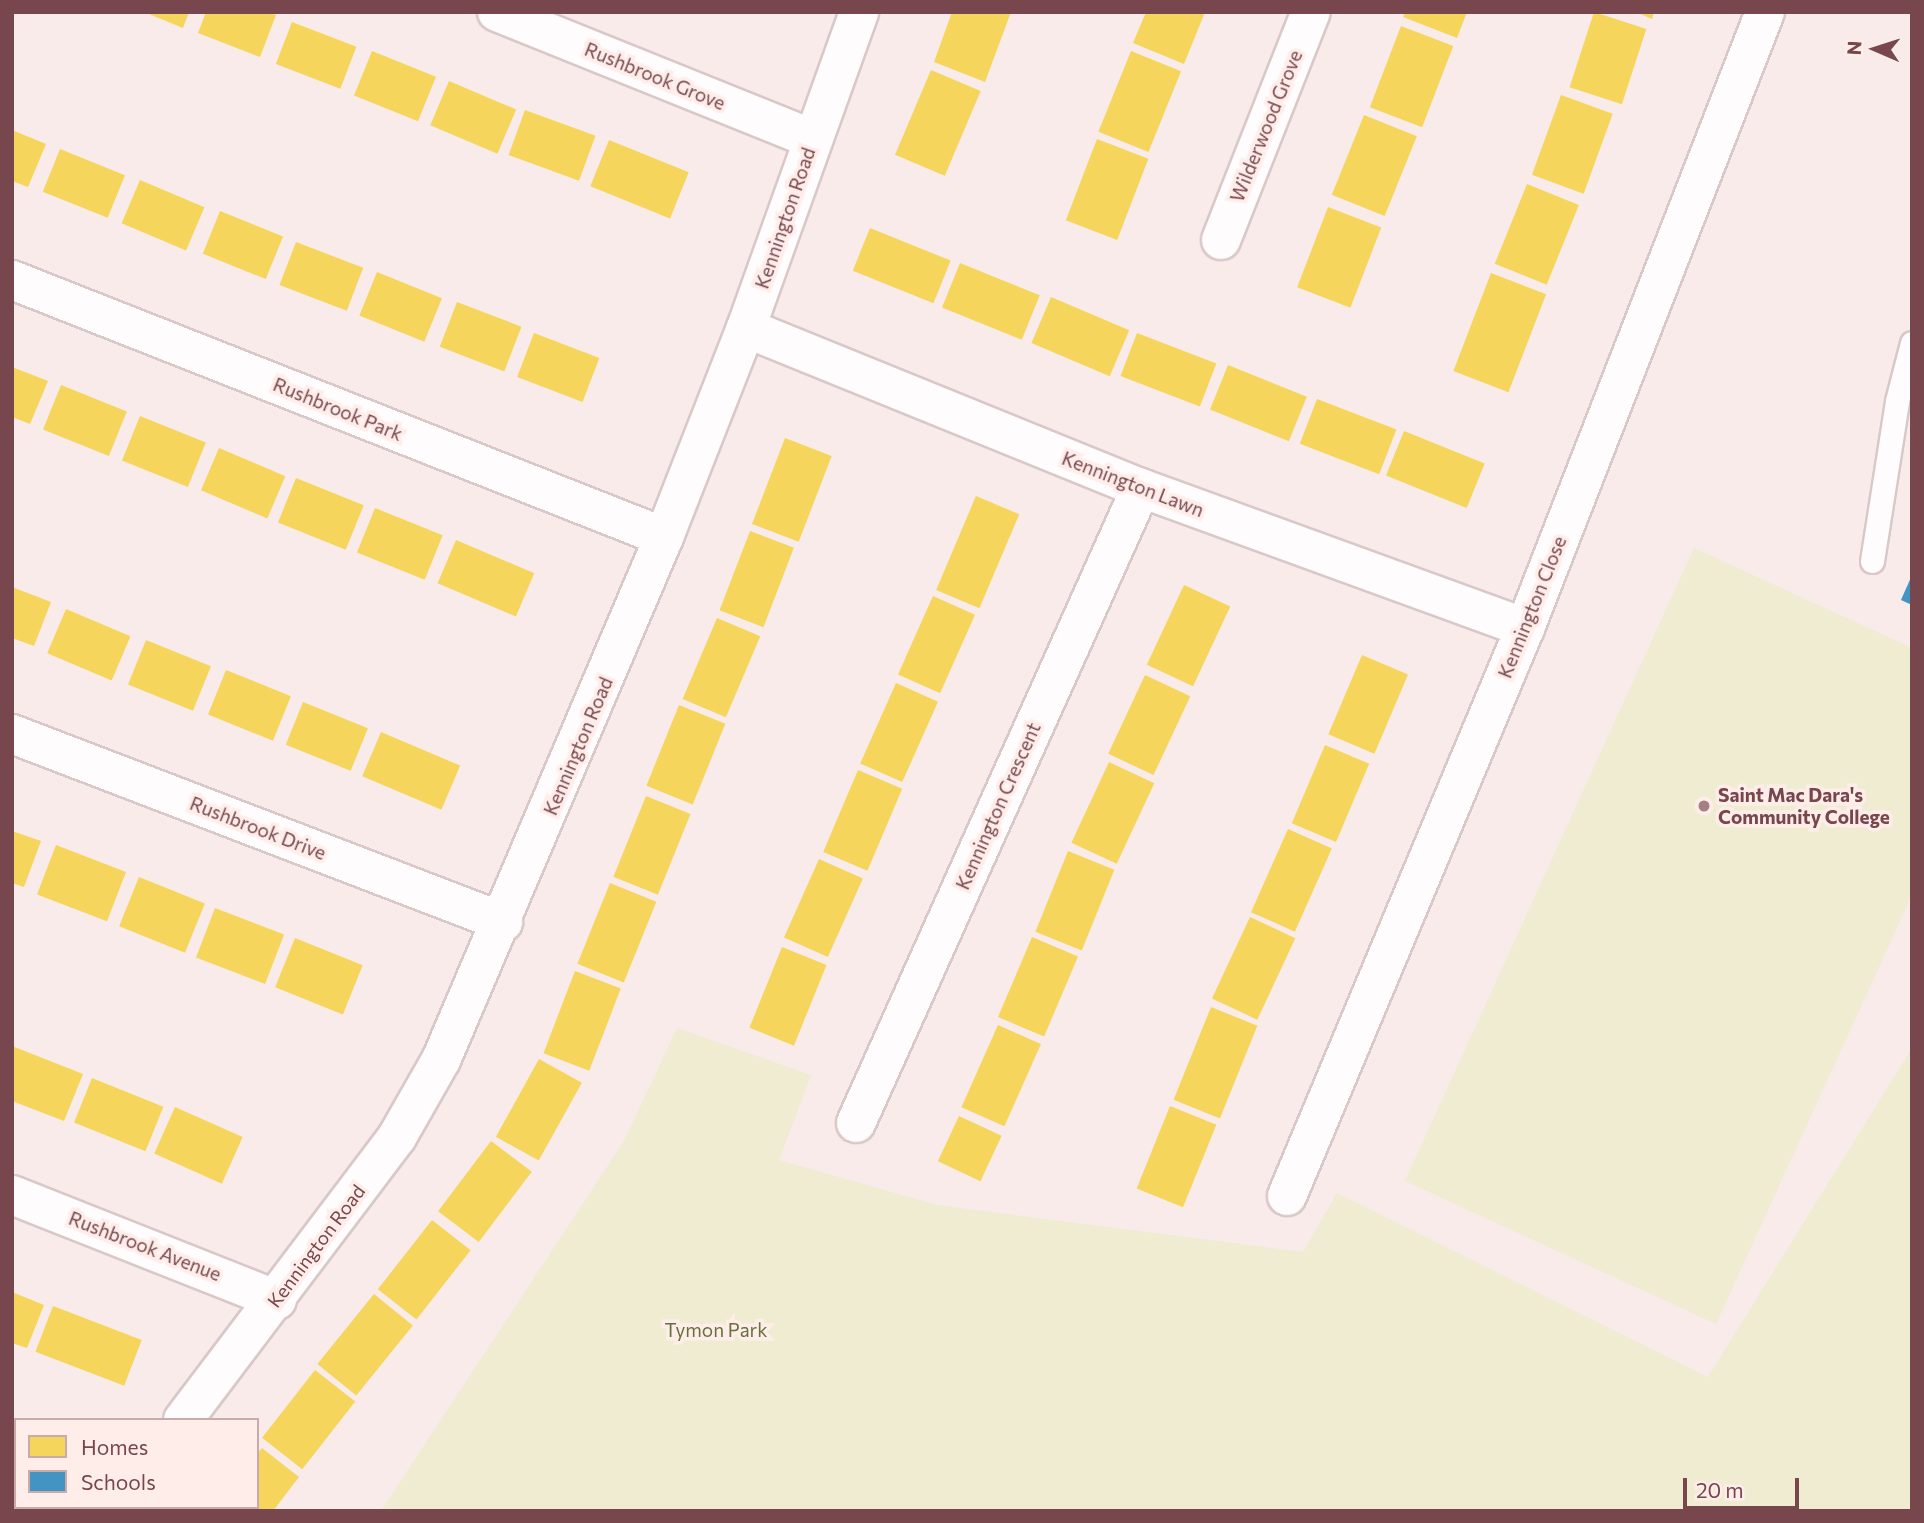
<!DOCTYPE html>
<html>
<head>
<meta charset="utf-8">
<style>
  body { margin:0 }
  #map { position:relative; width:1924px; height:1523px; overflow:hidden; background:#f8ebe9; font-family:Commissioner,sans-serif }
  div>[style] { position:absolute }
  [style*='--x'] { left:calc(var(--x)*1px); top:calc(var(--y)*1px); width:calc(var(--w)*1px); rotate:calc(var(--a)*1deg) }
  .green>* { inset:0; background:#efecd2 }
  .homes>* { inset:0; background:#f6d55c; transform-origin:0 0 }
  .schools>* { inset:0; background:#4393c3 }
  .roads { filter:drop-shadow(2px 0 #d9c8c8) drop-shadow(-2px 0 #d9c8c8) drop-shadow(0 2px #d9c8c8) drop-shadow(0 -2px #d9c8c8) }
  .lane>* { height:23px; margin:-11.5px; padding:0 11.5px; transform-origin:11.5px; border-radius:11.5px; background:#fefcfc }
  .street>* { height:38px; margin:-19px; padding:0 19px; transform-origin:19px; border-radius:19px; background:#fefcfc }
  .dots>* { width:19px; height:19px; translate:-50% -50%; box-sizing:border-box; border:4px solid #ffedea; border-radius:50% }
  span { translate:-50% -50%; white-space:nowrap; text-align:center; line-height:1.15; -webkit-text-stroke:7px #ffedea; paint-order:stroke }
  .street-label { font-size:19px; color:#77474d }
  .poi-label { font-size:19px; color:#77474d; font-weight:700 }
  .left { translate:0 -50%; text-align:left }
  .park-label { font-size:19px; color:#657239 }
  .frame { position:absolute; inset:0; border:14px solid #77474d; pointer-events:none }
  .legend { position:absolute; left:14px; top:1418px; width:245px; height:91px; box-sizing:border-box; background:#ffedea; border:2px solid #c9abab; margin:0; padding:9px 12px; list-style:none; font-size:21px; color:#77474d }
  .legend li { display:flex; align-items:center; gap:14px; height:35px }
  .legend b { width:35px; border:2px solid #c9abab }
  .north { position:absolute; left:1840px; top:14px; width:70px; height:70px; -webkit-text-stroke:5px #ffedea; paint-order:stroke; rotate:273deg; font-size:19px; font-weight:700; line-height:28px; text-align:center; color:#77474d }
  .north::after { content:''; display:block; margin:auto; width:24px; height:32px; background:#77474d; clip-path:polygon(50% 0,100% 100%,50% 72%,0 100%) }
  .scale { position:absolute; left:1683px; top:1478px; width:116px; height:32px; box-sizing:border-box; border:4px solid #77474d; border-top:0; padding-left:9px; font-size:21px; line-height:24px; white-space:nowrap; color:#77474d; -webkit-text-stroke:5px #ffedea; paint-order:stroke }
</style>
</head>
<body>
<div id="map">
  <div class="green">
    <i style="clip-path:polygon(1694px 548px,1912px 648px,1912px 895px,1716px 1324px,1405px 1181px)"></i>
    <i style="clip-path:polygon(677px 1028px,811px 1075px,779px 1160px,937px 1205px,1303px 1252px,1337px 1193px,1708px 1377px,1912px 1048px,1912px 1511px,381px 1511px,624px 1141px)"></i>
  </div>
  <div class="homes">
    <i style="clip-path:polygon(144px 12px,189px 12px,183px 28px)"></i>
    <i style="clip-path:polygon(206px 12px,268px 12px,276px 15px,260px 57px,198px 33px)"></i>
    <i style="clip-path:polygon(952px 12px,1011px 12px,985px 82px,934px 62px)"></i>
    <i style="clip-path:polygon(1146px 12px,1205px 12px,1184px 64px,1133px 43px)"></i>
    <i style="clip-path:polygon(1405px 12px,1467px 12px,1457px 38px,1403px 17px)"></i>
    <i style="left:1594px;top:12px;width:55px;height:79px;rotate:18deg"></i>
    <i style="clip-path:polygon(1636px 12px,1654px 12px,1652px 19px)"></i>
    <i style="left:292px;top:22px;width:69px;height:45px;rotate:21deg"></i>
    <i style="left:1401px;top:26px;width:56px;height:87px;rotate:21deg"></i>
    <i style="left:372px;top:51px;width:69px;height:48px;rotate:22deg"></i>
    <i style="left:1131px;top:51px;width:54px;height:87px;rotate:22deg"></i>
    <i style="left:931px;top:70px;width:54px;height:92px;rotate:23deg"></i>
    <i style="left:449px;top:81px;width:73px;height:48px;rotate:23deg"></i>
    <i style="left:1561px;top:95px;width:55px;height:85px;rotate:20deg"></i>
    <i style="left:525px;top:110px;width:75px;height:48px;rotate:20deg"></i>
    <i style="left:1364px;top:115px;width:57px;height:86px;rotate:22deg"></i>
    <i style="clip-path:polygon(12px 130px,46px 144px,28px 187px,12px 181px)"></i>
    <i style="left:1097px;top:139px;width:55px;height:87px;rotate:21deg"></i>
    <i style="left:609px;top:140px;width:86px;height:50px;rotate:22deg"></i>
    <i style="left:60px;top:149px;width:70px;height:46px;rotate:22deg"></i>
    <i style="left:140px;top:180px;width:70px;height:47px;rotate:23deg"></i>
    <i style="left:1527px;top:184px;width:56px;height:86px;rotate:22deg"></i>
    <i style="left:1328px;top:207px;width:57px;height:86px;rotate:21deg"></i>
    <i style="left:220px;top:211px;width:68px;height:46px;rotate:22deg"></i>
    <i style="left:870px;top:228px;width:87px;height:46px;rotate:22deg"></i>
    <i style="left:296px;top:242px;width:72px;height:46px;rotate:21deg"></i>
    <i style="left:960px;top:263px;width:86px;height:48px;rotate:22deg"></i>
    <i style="left:377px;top:272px;width:70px;height:47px;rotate:22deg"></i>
    <i style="left:1491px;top:273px;width:59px;height:105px;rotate:21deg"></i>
    <i style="left:1051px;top:297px;width:85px;height:50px;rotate:23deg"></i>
    <i style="left:457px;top:302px;width:69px;height:48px;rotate:21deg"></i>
    <i style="left:534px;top:333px;width:70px;height:47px;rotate:21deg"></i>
    <i style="left:1137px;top:333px;width:85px;height:46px;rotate:21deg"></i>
    <i style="left:1228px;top:365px;width:85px;height:48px;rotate:22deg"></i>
    <i style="clip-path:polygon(12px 367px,48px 381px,30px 424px,12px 417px)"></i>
    <i style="left:61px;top:385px;width:71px;height:48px;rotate:22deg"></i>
    <i style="left:1317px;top:399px;width:85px;height:48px;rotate:21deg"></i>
    <i style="left:140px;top:416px;width:71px;height:48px;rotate:22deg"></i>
    <i style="left:1404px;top:431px;width:87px;height:48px;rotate:22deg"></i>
    <i style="left:785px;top:438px;width:50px;height:92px;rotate:21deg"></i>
    <i style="left:219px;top:448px;width:72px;height:46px;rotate:23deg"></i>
    <i style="left:296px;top:478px;width:73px;height:48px;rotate:22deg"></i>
    <i style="left:976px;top:496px;width:47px;height:102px;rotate:23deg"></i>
    <i style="left:375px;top:508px;width:73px;height:48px;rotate:22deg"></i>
    <i style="left:750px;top:531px;width:47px;height:85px;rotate:21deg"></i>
    <i style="left:456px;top:540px;width:85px;height:47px;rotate:23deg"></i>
    <i style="left:1184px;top:585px;width:51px;height:88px;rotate:25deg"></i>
    <i style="clip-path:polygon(12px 587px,51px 602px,34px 646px,12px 638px)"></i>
    <i style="left:933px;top:596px;width:46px;height:86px;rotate:24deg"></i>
    <i style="left:66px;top:609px;width:70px;height:48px;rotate:23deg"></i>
    <i style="left:717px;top:618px;width:47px;height:88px;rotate:23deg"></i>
    <i style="left:146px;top:640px;width:70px;height:48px;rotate:22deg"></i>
    <i style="left:1362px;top:655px;width:50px;height:86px;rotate:23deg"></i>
    <i style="left:226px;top:670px;width:70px;height:48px;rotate:22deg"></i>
    <i style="left:1145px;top:675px;width:50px;height:87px;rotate:25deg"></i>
    <i style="left:896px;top:683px;width:46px;height:88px;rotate:24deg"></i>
    <i style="left:303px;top:702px;width:70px;height:46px;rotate:22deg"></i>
    <i style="left:679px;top:705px;width:50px;height:87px;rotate:22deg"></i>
    <i style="left:381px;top:732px;width:86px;height:48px;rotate:23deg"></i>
    <i style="left:1325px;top:745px;width:48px;height:85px;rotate:23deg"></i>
    <i style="left:1109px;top:762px;width:50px;height:89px;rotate:25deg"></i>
    <i style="left:858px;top:770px;width:48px;height:89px;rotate:23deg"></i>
    <i style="left:646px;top:796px;width:48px;height:87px;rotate:22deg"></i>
    <i style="left:1288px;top:829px;width:48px;height:91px;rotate:24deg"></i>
    <i style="clip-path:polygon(12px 831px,41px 841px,24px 887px,12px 883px)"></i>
    <i style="left:56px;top:845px;width:75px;height:53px;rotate:21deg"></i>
    <i style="left:1068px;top:851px;width:50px;height:87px;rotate:22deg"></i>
    <i style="left:819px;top:859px;width:48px;height:86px;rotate:24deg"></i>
    <i style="left:139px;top:877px;width:71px;height:53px;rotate:22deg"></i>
    <i style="left:610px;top:883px;width:50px;height:87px;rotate:22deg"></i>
    <i style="left:215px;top:908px;width:74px;height:53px;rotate:21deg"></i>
    <i style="left:1250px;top:917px;width:50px;height:90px;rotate:25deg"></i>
    <i style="left:1032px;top:937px;width:50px;height:87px;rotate:23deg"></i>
    <i style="left:295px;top:938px;width:73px;height:53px;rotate:22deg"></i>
    <i style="left:782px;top:947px;width:48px;height:87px;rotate:22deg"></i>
    <i style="left:575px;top:971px;width:49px;height:88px;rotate:21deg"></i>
    <i style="left:1211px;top:1007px;width:50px;height:100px;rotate:22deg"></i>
    <i style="left:998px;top:1025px;width:47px;height:90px;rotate:24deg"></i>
    <i style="clip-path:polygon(12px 1046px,83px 1074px,64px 1121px,12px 1101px)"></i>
    <i style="left:539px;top:1059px;width:49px;height:89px;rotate:29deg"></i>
    <i style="left:92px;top:1078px;width:77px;height:48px;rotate:22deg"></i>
    <i style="left:1170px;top:1106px;width:50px;height:89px;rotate:22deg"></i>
    <i style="left:175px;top:1107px;width:74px;height:51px;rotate:24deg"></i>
    <i style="left:959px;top:1116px;width:47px;height:50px;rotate:25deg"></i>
    <i style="left:491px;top:1141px;width:51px;height:88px;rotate:37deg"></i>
    <i style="left:432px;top:1220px;width:49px;height:88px;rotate:38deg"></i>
    <i style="clip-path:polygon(12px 1292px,44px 1305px,27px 1348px,12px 1343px)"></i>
    <i style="left:374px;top:1294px;width:50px;height:90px;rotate:39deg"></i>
    <i style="left:53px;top:1306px;width:95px;height:49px;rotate:21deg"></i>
    <i style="left:315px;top:1370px;width:51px;height:86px;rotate:38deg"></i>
    <i style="clip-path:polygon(262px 1448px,299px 1477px,273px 1511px,213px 1511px,257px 1507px,257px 1454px)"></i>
  </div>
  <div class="schools">
    <i style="clip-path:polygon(1912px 575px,1912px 605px,1901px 600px)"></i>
  </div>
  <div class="roads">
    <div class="lane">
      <i style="--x:1872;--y:561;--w:162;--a:-81.1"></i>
      <i style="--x:1897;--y:401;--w:60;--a:-75.5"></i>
    </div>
    <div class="street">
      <i style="--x:497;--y:12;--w:341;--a:21.9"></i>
      <i style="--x:1221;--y:240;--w:245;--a:-68.5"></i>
      <i style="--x:12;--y:280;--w:701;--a:21.51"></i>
      <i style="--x:746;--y:328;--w:426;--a:22.1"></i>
      <i style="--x:1141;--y:488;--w:409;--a:20"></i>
      <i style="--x:12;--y:734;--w:526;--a:20.95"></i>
      <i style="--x:856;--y:1123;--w:696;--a:-65.83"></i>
      <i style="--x:12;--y:1195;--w:285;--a:21.6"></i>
      <i style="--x:1287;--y:1196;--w:616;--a:-67.27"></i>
      <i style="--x:1525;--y:628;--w:661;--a:-68.71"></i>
      <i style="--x:183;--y:1420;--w:355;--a:-52.9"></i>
      <i style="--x:397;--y:1137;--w:89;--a:-60.3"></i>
      <i style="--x:441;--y:1060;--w:569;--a:-66.91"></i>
      <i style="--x:664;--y:537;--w:225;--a:-68.6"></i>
      <i style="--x:746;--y:328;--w:336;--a:-70.3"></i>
      <i style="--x:112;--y:1511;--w:5;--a:-53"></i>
    </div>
  </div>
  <div class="dots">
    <i style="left:1704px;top:806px;background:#a48084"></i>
  </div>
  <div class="street-label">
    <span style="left:655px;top:76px;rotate:22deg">Rushbrook Grove</span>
    <span style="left:1266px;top:126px;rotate:-68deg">Wilderwood Grove</span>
    <span style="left:785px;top:218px;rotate:-71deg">Kennington Road</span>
    <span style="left:338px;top:409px;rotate:22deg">Rushbrook Park</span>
    <span style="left:1133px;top:484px;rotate:21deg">Kennington Lawn</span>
    <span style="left:1532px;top:607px;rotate:-68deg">Kennington Close</span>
    <span style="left:578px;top:746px;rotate:-67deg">Kennington Road</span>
    <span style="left:998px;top:806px;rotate:-66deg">Kennington Crescent</span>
    <span style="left:258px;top:828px;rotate:21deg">Rushbrook Drive</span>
    <span style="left:145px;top:1246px;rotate:21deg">Rushbrook Avenue</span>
    <span style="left:316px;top:1246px;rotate:-53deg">Kennington Road</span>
  </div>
  <div class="poi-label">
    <span class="left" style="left:1718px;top:806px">Saint Mac Dara's<br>Community College</span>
  </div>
  <div class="park-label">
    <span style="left:716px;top:1330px">Tymon Park</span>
  </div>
  <div class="frame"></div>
  <ul class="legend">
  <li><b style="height:19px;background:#f6d55c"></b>Homes</li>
  <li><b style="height:19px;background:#4393c3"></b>Schools</li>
  </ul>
  <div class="north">N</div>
  <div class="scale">20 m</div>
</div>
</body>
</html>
